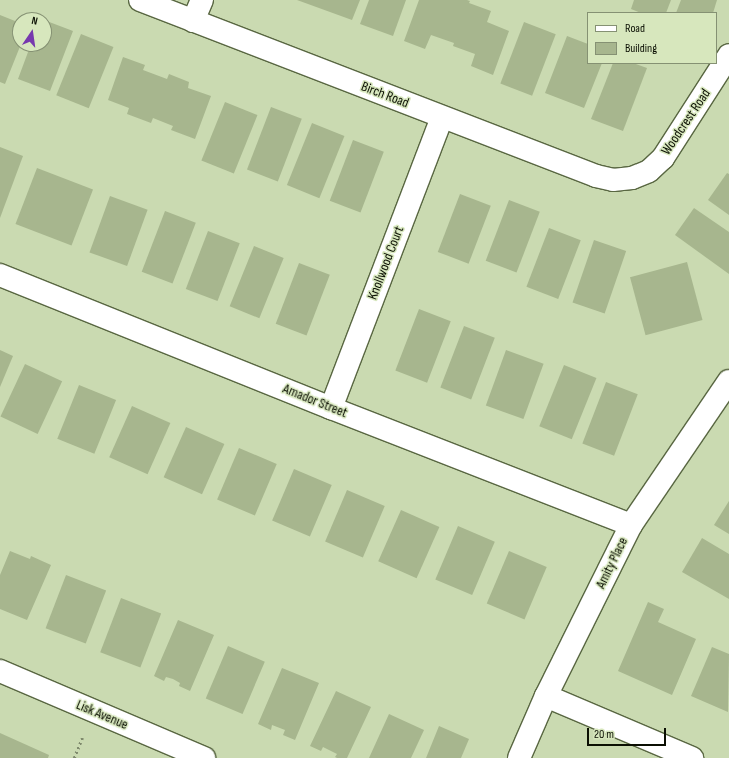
<!DOCTYPE html>
<html>
<head>
<meta charset="utf-8">
<style>
  body { margin:0 }
  #map { position:relative; width:729px; height:758px; overflow:hidden; background:#cadab1; font-family:"Sofia Sans Condensed",sans-serif }
  div>[style] { position:absolute }
  [style*='--x'] { left:calc(var(--x)*1px); top:calc(var(--y)*1px); width:calc(var(--w)*1px); rotate:calc(var(--a)*1deg) }
  .building>* { inset:0; background:#a7b68e; transform-origin:0 0 }
  .path>* { height:2.5px; margin-top:-1.25px; transform-origin:0; background:repeating-linear-gradient(90deg,#7e896c 0 2px,transparent 0 5px) }
  .roads { filter:drop-shadow(1px 0 #596742) drop-shadow(-1px 0 #596742) drop-shadow(0 1px #596742) drop-shadow(0 -1px #596742) }
  .minor>* { height:22px; margin:-11px; padding:0 11px; transform-origin:11px; border-radius:11px; background:#fff }
  span { translate:-50% -50%; white-space:nowrap; text-align:center; line-height:1.15; -webkit-text-stroke:3px #d7e7bd; paint-order:stroke }
  .street-label { font-size:14px; color:#0b0f03 }
  .legend { position:absolute; left:587px; top:12px; width:130px; height:52px; box-sizing:border-box; background:#d7e7bd; border:1px solid #859173; margin:0; padding:5px 7px; list-style:none; font-size:12px; color:#0b0f03 }
  .legend li { display:flex; align-items:center; gap:8px; height:20px }
  .legend b { width:20px; border:1px solid #859173 }
  .north { position:absolute; left:12px; top:12px; width:40px; height:40px; box-sizing:border-box; background:#d7e7bd; border:1px solid #859173; border-radius:50%; rotate:13deg; font-size:11px; font-weight:700; line-height:16px; text-align:center; color:#0b0f03 }
  .north::after { content:''; display:block; margin:auto; width:14px; height:18px; background:#7739ae; clip-path:polygon(50% 0,100% 100%,50% 72%,0 100%) }
  .scale { position:absolute; left:587px; top:728px; width:79px; height:18px; box-sizing:border-box; border:2px solid #0b0f03; border-top:0; padding-left:5px; font-size:12px; line-height:14px; white-space:nowrap; color:#0b0f03; -webkit-text-stroke:3px #d7e7bd; paint-order:stroke }
</style>
</head>
<body>
<div id="map">
  <div class="building">
    <i style="clip-path:polygon(297px 0,360px 0,352px 20px)"></i>
    <i style="clip-path:polygon(369px 0,406px 0,393px 36px,360px 24px)"></i>
    <i style="clip-path:polygon(419px 0,467px 0,470px 1px,469px 3px,491px 11px,487px 22px,509px 31px,493px 75px,471px 66px,475px 54px,453px 46px,454px 43px,431px 35px,425px 49px,404px 41px)"></i>
    <i style="clip-path:polygon(634px 0,671px 0,666px 13px,641px 13px,631px 9px)"></i>
    <i style="clip-path:polygon(681px 0,717px 0,713px 13px,676px 13px)"></i>
    <i style="clip-path:polygon(0 15px,20px 23px,21px 44px,5px 84px,0 82px)"></i>
    <i style="clip-path:polygon(44px 20px,73px 31px,50px 91px,18px 79px,31px 44px,44px 44px)"></i>
    <i style="left:524px;top:22px;width:34px;height:66px;rotate:21deg"></i>
    <i style="left:81px;top:34px;width:35px;height:66px;rotate:22deg"></i>
    <i style="clip-path:polygon(567px 36px,588px 44px,588px 63px,602px 63px,584px 108px,545px 93px)"></i>
    <i style="clip-path:polygon(123px 57px,145px 65px,143px 70px,167px 79px,169px 74px,189px 82px,188px 88px,211px 96px,195px 139px,171px 130px,173px 126px,153px 118px,151px 123px,127px 114px,129px 108px,108px 100px)"></i>
    <i style="clip-path:polygon(613px 63px,633px 63px,647px 68px,623px 131px,591px 119px)"></i>
    <i style="left:225px;top:102px;width:35px;height:63px;rotate:22deg"></i>
    <i style="left:271px;top:107px;width:33px;height:67px;rotate:21deg"></i>
    <i style="left:312px;top:123px;width:35px;height:67px;rotate:22deg"></i>
    <i style="left:353px;top:140px;width:33px;height:65px;rotate:21deg"></i>
    <i style="clip-path:polygon(0 147px,23px 156px,0 218px)"></i>
    <i style="left:37px;top:168px;width:60px;height:60px;rotate:21deg"></i>
    <i style="clip-path:polygon(727px 173px,729px 174px,729px 215px,708px 200px)"></i>
    <i style="left:460px;top:194px;width:33px;height:62px;rotate:21deg"></i>
    <i style="left:110px;top:196px;width:40px;height:60px;rotate:20deg"></i>
    <i style="left:509px;top:200px;width:33px;height:65px;rotate:21deg"></i>
    <i style="clip-path:polygon(694px 208px,729px 232px,729px 274px,675px 235px)"></i>
    <i style="left:165px;top:211px;width:33px;height:65px;rotate:21deg"></i>
    <i style="left:549px;top:228px;width:34px;height:63px;rotate:21deg"></i>
    <i style="left:208px;top:231px;width:34px;height:62px;rotate:21deg"></i>
    <i style="left:594px;top:240px;width:34px;height:66px;rotate:19deg"></i>
    <i style="left:254px;top:246px;width:32px;height:65px;rotate:22deg"></i>
    <i style="left:687px;top:262px;width:60px;height:59px;rotate:75deg"></i>
    <i style="left:299px;top:263px;width:33px;height:65px;rotate:21deg"></i>
    <i style="left:419px;top:309px;width:34px;height:66px;rotate:21deg"></i>
    <i style="left:464px;top:326px;width:33px;height:66px;rotate:21deg"></i>
    <i style="clip-path:polygon(0 350px,13px 356px,0 387px)"></i>
    <i style="left:506px;top:350px;width:40px;height:59px;rotate:20deg"></i>
    <i style="left:25px;top:364px;width:41px;height:58px;rotate:25deg"></i>
    <i style="left:564px;top:365px;width:35px;height:66px;rotate:22deg"></i>
    <i style="left:606px;top:382px;width:34px;height:66px;rotate:21deg"></i>
    <i style="left:79px;top:385px;width:40px;height:58px;rotate:22deg"></i>
    <i style="left:132px;top:406px;width:42px;height:56px;rotate:24deg"></i>
    <i style="left:186px;top:427px;width:42px;height:55px;rotate:24deg"></i>
    <i style="left:239px;top:448px;width:41px;height:56px;rotate:23deg"></i>
    <i style="left:294px;top:469px;width:41px;height:56px;rotate:23deg"></i>
    <i style="left:347px;top:490px;width:41px;height:56px;rotate:23deg"></i>
    <i style="clip-path:polygon(729px 501px,729px 534px,714px 525px)"></i>
    <i style="left:401px;top:510px;width:42px;height:56px;rotate:24deg"></i>
    <i style="left:458px;top:526px;width:40px;height:58px;rotate:23deg"></i>
    <i style="clip-path:polygon(702px 538px,729px 554px,729px 599px,682px 572px)"></i>
    <i style="clip-path:polygon(10px 551px,30px 559px,31px 556px,51px 565px,27px 620px,0 609px,0 575px)"></i>
    <i style="left:509px;top:551px;width:41px;height:57px;rotate:23deg"></i>
    <i style="left:66px;top:575px;width:43px;height:57px;rotate:21deg"></i>
    <i style="left:121px;top:598px;width:43px;height:58px;rotate:21deg"></i>
    <i style="clip-path:polygon(648px 602px,664px 609px,658px 622px,696px 639px,672px 695px,618px 671px)"></i>
    <i style="clip-path:polygon(178px 620px,214px 635px,190px 691px,179px 686px,180px 683px,173px 679px,166px 677px,164px 681px,154px 676px)"></i>
    <i style="left:228px;top:646px;width:40px;height:57px;rotate:23deg"></i>
    <i style="clip-path:polygon(712px 647px,729px 654px,728px 712px,691px 696px)"></i>
    <i style="clip-path:polygon(282px 668px,319px 683px,295px 740px,283px 735px,285px 730px,272px 725px,271px 730px,258px 724px)"></i>
    <i style="clip-path:polygon(336px 691px,371px 707px,347px 758px,337px 758px,335px 757px,337px 754px,323px 747px,321px 751px,310px 746px)"></i>
    <i style="clip-path:polygon(389px 714px,424px 730px,411px 758px,369px 758px)"></i>
    <i style="clip-path:polygon(439px 726px,469px 739px,461px 758px,426px 758px)"></i>
    <i style="clip-path:polygon(0 733px,49px 755px,48px 758px,0 758px)"></i>
  </div>
  <div class="path">
    <i style="--x:74;--y:758;--w:22;--a:-68"></i>
  </div>
  <div class="roads">
    <div class="minor">
      <i style="--x:140;--y:0;--w:489;--a:21.1"></i>
      <i style="--x:596;--y:176;--w:17;--a:13"></i>
      <i style="--x:613;--y:180;--w:19;--a:-6"></i>
      <i style="--x:632;--y:178;--w:18;--a:-22"></i>
      <i style="--x:649;--y:171;--w:19;--a:-43"></i>
      <i style="--x:663;--y:158;--w:122;--a:-57.3"></i>
      <i style="--x:193;--y:21;--w:23;--a:-67"></i>
      <i style="--x:0;--y:275;--w:357;--a:21.9"></i>
      <i style="--x:331;--y:408;--w:322;--a:21.3"></i>
      <i style="--x:331;--y:408;--w:311;--a:-69.1"></i>
      <i style="--x:0;--y:671;--w:222;--a:23.1"></i>
      <i style="--x:546;--y:696;--w:159;--a:23"></i>
      <i style="--x:519;--y:758;--w:68;--a:-66.5"></i>
      <i style="--x:546;--y:696;--w:191;--a:-63.6"></i>
      <i style="--x:631;--y:525;--w:174;--a:-55.8"></i>
    </div>
  </div>
  <div class="street-label">
    <span style="left:385px;top:95px;rotate:21deg">Birch Road</span>
    <span style="left:686px;top:122px;rotate:-56deg">Woodcrest Road</span>
    <span style="left:386px;top:263px;rotate:-69deg">Knollwood Court</span>
    <span style="left:315px;top:401px;rotate:22deg">Amador Street</span>
    <span style="left:612px;top:563px;rotate:-64deg">Amity Place</span>
    <span style="left:102px;top:715px;rotate:23deg">Lisk Avenue</span>
  </div>
  <ul class="legend">
  <li><b style="height:5px;background:#fff"></b>Road</li>
  <li><b style="height:11px;background:#a7b68e"></b>Building</li>
  </ul>
  <div class="north">N</div>
  <div class="scale">20 m</div>
</div>
</body>
</html>
